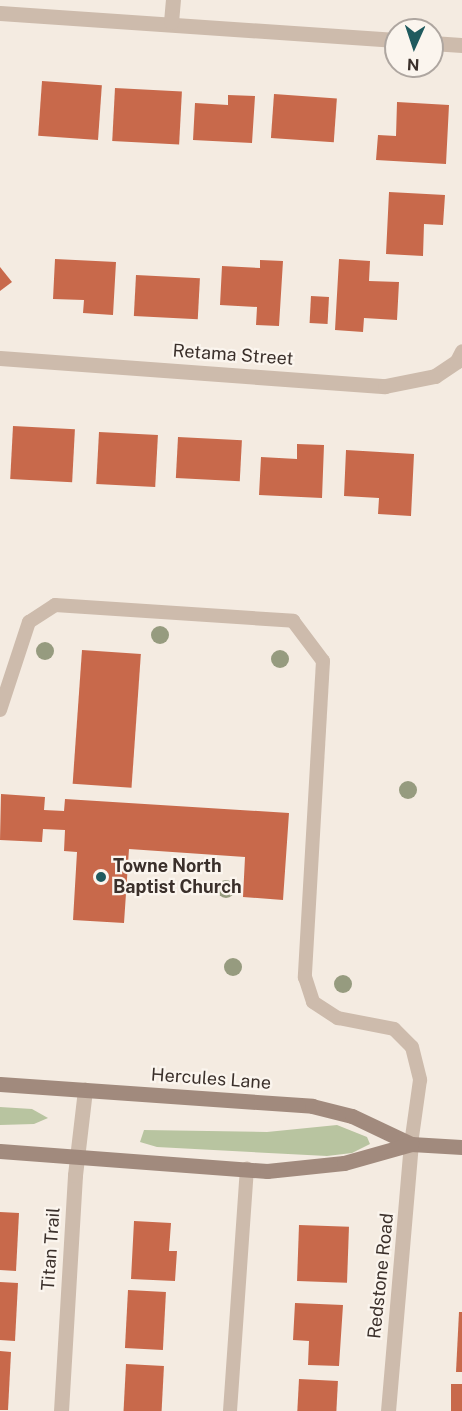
<!DOCTYPE html>
<html>
<head>
<meta charset="utf-8">
<style>
  body { margin:0 }
  #map { position:relative; width:462px; height:1411px; overflow:hidden; background:#f4ebe1; font-family:"Public Sans",sans-serif }
  div>[style] { position:absolute }
  [style*='--x'] { left:calc(var(--x)*1px); top:calc(var(--y)*1px); width:calc(var(--w)*1px); rotate:calc(var(--a)*1deg) }
  .green>* { inset:0; background:#b8c4a0 }
  .building>* { inset:0; background:#c8694b; transform-origin:0 0 }
  .lane>* { height:14px; margin:-7px; padding:0 7px; transform-origin:7px; border-radius:7px; background:#cdbbac }
  .street>* { height:15px; margin:-7.5px; padding:0 7.5px; transform-origin:7.5px; border-radius:7.5px; background:#cdbbac }
  .secondary>* { height:15px; margin:-7.5px; padding:0 7.5px; transform-origin:7.5px; border-radius:7.5px; background:#a18a7d }
  .trees>* { width:18px; height:18px; margin:-9px; border-radius:50%; background:#969b7f }
  .dots>* { width:16px; height:16px; translate:-50% -50%; box-sizing:border-box; border:3px solid #fbf5ee; border-radius:50% }
  span { translate:-50% -50%; white-space:nowrap; text-align:center; line-height:1.15; -webkit-text-stroke:4.5px #fbf5ee; paint-order:stroke }
  .street-label { font-size:18px; color:#3b302b }
  .poi-label { font-size:18px; color:#3b302b; font-weight:700 }
  .left { translate:0 -50%; text-align:left }
  .north { position:absolute; left:384px; top:18px; width:60px; height:60px; box-sizing:border-box; background:#fbf5ee; border:2px solid #aea6a0; border-radius:50%; rotate:183deg; font-size:16px; font-weight:700; line-height:24px; text-align:center; color:#3b302b }
  .north::after { content:''; display:block; margin:auto; width:21px; height:27px; background:#1f5a5e; clip-path:polygon(50% 0,100% 100%,50% 72%,0 100%) }
</style>
</head>
<body>
<div id="map">
  <div class="green">
    <i style="clip-path:polygon(0 1107px,32px 1109px,48px 1118px,34px 1124px,0 1125px)"></i>
    <i style="clip-path:polygon(337px 1125px,367px 1137px,370px 1144px,352px 1153px,327px 1156px,157px 1147px,140px 1142px,144px 1130px,267px 1132px)"></i>
  </div>
  <div class="building">
    <i style="left:42px;top:81px;width:60px;height:55px;rotate:4deg"></i>
    <i style="left:115px;top:88px;width:67px;height:53px;rotate:3deg"></i>
    <i style="left:274px;top:94px;width:63px;height:44px;rotate:4deg"></i>
    <i style="clip-path:polygon(228px 95px,255px 96px,252px 143px,193px 140px,195px 103px,228px 105px)"></i>
    <i style="clip-path:polygon(397px 102px,449px 105px,446px 164px,376px 160px,378px 135px,396px 136px)"></i>
    <i style="clip-path:polygon(389px 192px,445px 195px,443px 225px,424px 224px,423px 256px,386px 254px)"></i>
    <i style="clip-path:polygon(55px 259px,116px 262px,113px 315px,83px 313px,84px 300px,53px 299px)"></i>
    <i style="clip-path:polygon(339px 259px,370px 261px,369px 281px,399px 282px,397px 320px,364px 318px,363px 332px,335px 330px)"></i>
    <i style="clip-path:polygon(260px 260px,283px 261px,279px 326px,256px 325px,257px 307px,220px 305px,222px 266px,260px 268px)"></i>
    <i style="clip-path:polygon(0 267px,12px 282px,0 291px)"></i>
    <i style="left:136px;top:275px;width:64px;height:41px;rotate:3deg"></i>
    <i style="left:311px;top:296px;width:18px;height:27px;rotate:3deg"></i>
    <i style="left:13px;top:426px;width:62px;height:53px;rotate:3deg"></i>
    <i style="left:99px;top:432px;width:59px;height:52px;rotate:3deg"></i>
    <i style="left:178px;top:437px;width:64px;height:41px;rotate:3deg"></i>
    <i style="clip-path:polygon(297px 444px,324px 445px,322px 498px,259px 495px,261px 457px,297px 459px)"></i>
    <i style="clip-path:polygon(346px 450px,414px 454px,411px 516px,378px 514px,379px 498px,344px 496px)"></i>
    <i style="left:82px;top:650px;width:59px;height:134px;rotate:4deg"></i>
    <i style="clip-path:polygon(1px 794px,45px 797px,44px 810px,64px 811px,65px 799px,289px 813px,283px 900px,243px 897px,245px 857px,129px 849px,124px 923px,73px 920px,77px 852px,64px 851px,65px 830px,43px 829px,42px 842px,0 840px)"></i>
    <i style="clip-path:polygon(0 1212px,19px 1213px,16px 1271px,0 1270px)"></i>
    <i style="clip-path:polygon(134px 1221px,171px 1223px,169px 1251px,177px 1251px,175px 1281px,131px 1279px)"></i>
    <i style="left:299px;top:1225px;width:50px;height:56px;rotate:2deg"></i>
    <i style="clip-path:polygon(0 1282px,18px 1283px,15px 1341px,0 1340px)"></i>
    <i style="left:128px;top:1290px;width:38px;height:58px;rotate:3deg"></i>
    <i style="clip-path:polygon(295px 1303px,343px 1305px,339px 1366px,308px 1365px,309px 1341px,293px 1340px)"></i>
    <i style="clip-path:polygon(459px 1312px,462px 1312px,462px 1372px,456px 1372px)"></i>
    <i style="clip-path:polygon(0 1351px,11px 1352px,8px 1410px,0 1410px)"></i>
    <i style="left:126px;top:1364px;width:38px;height:47px;rotate:3deg"></i>
    <i style="left:299px;top:1379px;width:39px;height:32px;rotate:3deg"></i>
    <i style="left:451px;top:1384px;width:11px;height:27px"></i>
  </div>
  <div class="lane">
    <i style="--x:0;--y:710;--w:93;--a:-71.8"></i>
    <i style="--x:29;--y:622;--w:31;--a:-33"></i>
    <i style="--x:55;--y:605;--w:239;--a:3.8"></i>
    <i style="--x:293;--y:621;--w:50;--a:53.1"></i>
    <i style="--x:323;--y:661;--w:317;--a:93.3"></i>
    <i style="--x:305;--y:977;--w:26;--a:72"></i>
    <i style="--x:313;--y:1002;--w:30;--a:33"></i>
    <i style="--x:338;--y:1018;--w:57;--a:11.1"></i>
    <i style="--x:394;--y:1029;--w:25;--a:45"></i>
    <i style="--x:412;--y:1047;--w:34;--a:76"></i>
    <i style="--x:420;--y:1080;--w:65;--a:98"></i>
    <i style="--x:230;--y:1411;--w:243;--a:-86"></i>
  </div>
  <div class="street">
    <i style="--x:0;--y:13;--w:397;--a:3.9"></i>
    <i style="--x:171;--y:22;--w:22;--a:-85"></i>
    <i style="--x:432;--y:43;--w:30;--a:4"></i>
    <i style="--x:0;--y:358;--w:386;--a:4.2"></i>
    <i style="--x:385;--y:386;--w:51;--a:-11.3"></i>
    <i style="--x:435;--y:376;--w:27;--a:-34"></i>
    <i style="--x:457;--y:361;--w:11;--a:-63"></i>
    <i style="--x:61;--y:1411;--w:236;--a:-86.6"></i>
    <i style="--x:75;--y:1175;--w:86;--a:-83.3"></i>
    <i style="--x:388;--y:1411;--w:268;--a:-85.1"></i>
  </div>
  <div class="secondary">
    <i style="--x:0;--y:1084;--w:313;--a:4"></i>
    <i style="--x:312;--y:1106;--w:41;--a:14"></i>
    <i style="--x:352;--y:1116;--w:65;--a:25.4"></i>
    <i style="--x:411;--y:1144;--w:51;--a:3.4"></i>
    <i style="--x:0;--y:1151;--w:268;--a:4.3"></i>
    <i style="--x:267;--y:1171;--w:77;--a:-5.9"></i>
    <i style="--x:344;--y:1163;--w:70;--a:-15.8"></i>
  </div>
  <div class="trees">
    <i style="left:160px;top:635px"></i>
    <i style="left:45px;top:651px"></i>
    <i style="left:280px;top:659px"></i>
    <i style="left:408px;top:790px"></i>
    <i style="left:226px;top:889px"></i>
    <i style="left:233px;top:967px"></i>
    <i style="left:343px;top:984px"></i>
  </div>
  <div class="dots">
    <i style="left:101px;top:877px;background:#1f5a5e"></i>
  </div>
  <div class="street-label">
    <span style="left:233px;top:355px;rotate:4deg">Retama Street</span>
    <span style="left:211px;top:1079px;rotate:4deg">Hercules Lane</span>
    <span style="left:51px;top:1249px;rotate:-86deg">Titan Trail</span>
    <span style="left:381px;top:1276px;rotate:-84deg">Redstone Road</span>
  </div>
  <div class="poi-label">
    <span class="left" style="left:113px;top:877px">Towne North<br>Baptist Church</span>
  </div>
  <div class="north">N</div>
</div>
</body>
</html>
